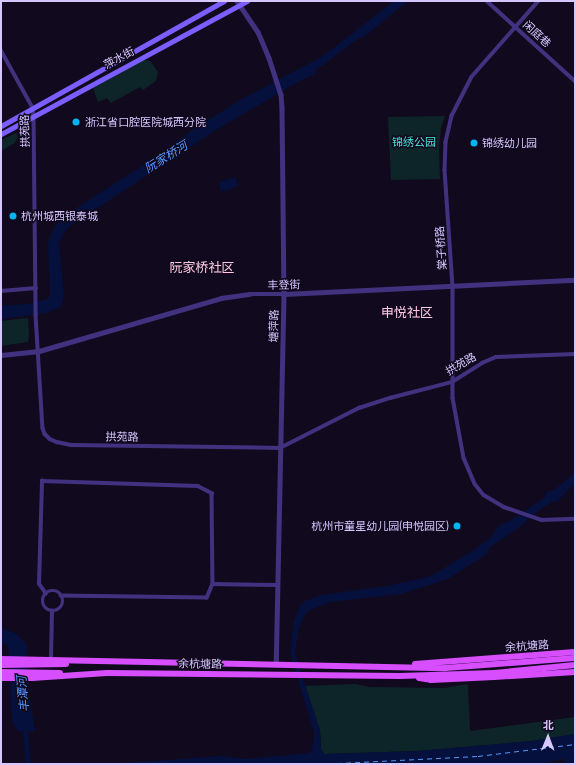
<!DOCTYPE html>
<html>
<head>
<meta charset="utf-8">
<style>
  body { margin:0 }
  #map { position:relative; width:576px; height:765px; overflow:hidden; background:#110a1e; font-family:"Titillium Web","Noto Sans SC",sans-serif }
  div>[style] { position:absolute }
  [style*='--x'] { left:calc(var(--x)*1px); top:calc(var(--y)*1px); width:calc(var(--w)*1px); rotate:calc(var(--a)*1deg) }
  .green>* { inset:0; background:#0d2528 }
  .water>* { inset:0; background:#05113c }
  .canal>* { height:4.5px; margin:-2.25px; padding:0 2.25px; transform-origin:2.25px; border-radius:2.25px; background:#05113c }
  .ferry>* { height:1px; margin-top:-0.5px; transform-origin:0; background:repeating-linear-gradient(90deg,#5597ff 0 5px,transparent 0 9px) }
  .minor>* { height:3.5px; margin:-1.75px; padding:0 1.75px; transform-origin:1.75px; border-radius:1.75px; background:#413280 }
  .minor>.ring { margin:-1.75px; padding:0; box-sizing:content-box; background:none; border:3.5px solid #413280; border-radius:50% }
  .tertiary>* { height:4.5px; margin:-2.25px; padding:0 2.25px; transform-origin:2.25px; border-radius:2.25px; background:#413280 }
  .secondary>* { height:5px; margin:-2.5px; padding:0 2.5px; transform-origin:2.5px; border-radius:2.5px; background:#7a5eff }
  .primary>* { height:6px; margin:-3px; padding:0 3px; transform-origin:3px; border-radius:3px; background:#d74eff }
  .dots>* { width:11px; height:11px; translate:-50% -50%; box-sizing:border-box; border:2px solid #110a1e; border-radius:50% }
  span { translate:-50% -50%; white-space:nowrap; text-align:center; line-height:1.15; -webkit-text-stroke:3px #110a1e; paint-order:stroke }
  .street-label { font-size:11px; color:#d6c7ff }
  .poi-label { font-size:11px; color:#d6c7ff }
  .left { translate:0 -50%; text-align:left }
  .right { translate:-100% -50%; text-align:right }
  .park-label { font-size:11px; color:#4ce6d7 }
  .water-label { font-size:12px; color:#5597ff; font-style:italic }
  .quarter-label { font-size:13px; color:#ffc9e3 }
  .frame { position:absolute; inset:0; border:2px solid #d6c7ff; pointer-events:none }
  .north { position:absolute; left:528px; top:717px; width:40px; height:40px; -webkit-text-stroke:3px #110a1e; paint-order:stroke; rotate:1deg; font-size:11px; font-weight:700; line-height:16px; text-align:center; color:#d6c7ff }
  .north::after { content:''; display:block; margin:auto; width:14px; height:18px; background:#d6c7ff; clip-path:polygon(50% 0,100% 100%,50% 72%,0 100%) }
</style>
</head>
<body>
<div id="map">
  <div class="green">
    <i style="clip-path:polygon(144px 60px,150px 61px,158px 72px,156px 81px,143px 90px,140px 87px,111px 103px,107px 98px,98px 102px,93px 88px)"></i>
    <i style="clip-path:polygon(445px 116px,441px 128px,439px 149px,440px 179px,391px 180px,388px 117px)"></i>
    <i style="clip-path:polygon(16px 133px,18px 136px,15px 143px,1px 151px,1px 140px)"></i>
    <i style="clip-path:polygon(28px 318px,29px 336px,28px 342px,1px 346px,1px 321px)"></i>
    <i style="clip-path:polygon(355px 684px,370px 687px,444px 688px,468px 684px,470px 731px,575px 717px,575px 734px,532px 741px,418px 751px,324px 754px,321px 749px,320px 730px,305px 686px)"></i>
  </div>
  <div class="water">
    <i style="clip-path:polygon(394px 1px,408px 1px,370px 32px,362px 38px,359px 38px,316px 70px,315px 74px,296px 83px,216px 130px,67px 228px,59px 243px,64px 295px,61px 307px,46px 313px,1px 319px,1px 306px,27px 304px,48px 299px,50px 295px,48px 243px,51px 234px,61px 218px,147px 163px,195px 128px,242px 99px,323px 56px)"></i>
    <i style="clip-path:polygon(235px 177px,238px 185px,229px 190px,221px 191px,219px 185px,220px 182px)"></i>
    <i style="clip-path:polygon(575px 473px,575px 482px,558px 501px,551px 502px,540px 510px,517px 529px,489px 548px,488px 553px,448px 579px,401px 594px,330px 602px,310px 610px,304px 616px,298px 631px,295px 653px,320px 730px,321px 749px,324px 754px,418px 751px,532px 741px,575px 734px,575px 764px,568px 764px,563px 759px,539px 764px,110px 764px,222px 756px,245px 759px,308px 753px,312px 751px,314px 733px,290px 652px,294px 621px,300px 606px,305px 601px,321px 595px,393px 585px,431px 576px,474px 550px,491px 537px,499px 526px,518px 516px,545px 497px,546px 492px,554px 490px)"></i>
    <i style="clip-path:polygon(1px 628px,17px 634px,27px 645px,28px 685px,35px 731px,22px 732px,17px 730px,12px 722px,9px 650px,7px 645px,1px 643px)"></i>
  </div>
  <div class="canal">
    <i style="--x:25;--y:726;--w:38;--a:85"></i>
  </div>
  <div class="ferry">
    <i style="--x:319;--y:764;--w:159;--a:-2.9"></i>
    <i style="--x:478;--y:756;--w:98;--a:-7.1"></i>
  </div>
  <div class="minor">
    <i style="--x:487;--y:1;--w:119;--a:42.3"></i>
    <i style="--x:539;--y:1;--w:101;--a:131.4"></i>
    <i style="--x:472;--y:77;--w:44;--a:117.1"></i>
    <i style="--x:452;--y:116;--w:27;--a:103"></i>
    <i style="--x:446;--y:142;--w:28;--a:92"></i>
    <i style="--x:445;--y:170;--w:116;--a:86.1"></i>
    <i style="--x:453;--y:286;--w:112;--a:90"></i>
    <i style="--x:453;--y:398;--w:61;--a:79.6"></i>
    <i style="--x:464;--y:458;--w:28;--a:67"></i>
    <i style="--x:475;--y:484;--w:14;--a:51"></i>
    <i style="--x:484;--y:495;--w:23;--a:31"></i>
    <i style="--x:504;--y:507;--w:40;--a:18.9"></i>
    <i style="--x:542;--y:520;--w:33;--a:-2"></i>
    <i style="--x:1;--y:50;--w:66;--a:61.1"></i>
    <i style="--x:33;--y:108;--w:7;--a:82"></i>
    <i style="--x:34;--y:115;--w:200;--a:89.4"></i>
    <i style="--x:36;--y:315;--w:113;--a:86.5"></i>
    <i style="--x:43;--y:428;--w:6;--a:72"></i>
    <i style="--x:45;--y:434;--w:7;--a:45"></i>
    <i style="--x:50;--y:439;--w:8;--a:23"></i>
    <i style="--x:57;--y:442;--w:14;--a:12"></i>
    <i style="--x:71;--y:445;--w:209;--a:0.8"></i>
    <i style="--x:280;--y:448;--w:89;--a:-26.9"></i>
    <i style="--x:359;--y:408;--w:33;--a:-18"></i>
    <i style="--x:390;--y:398;--w:64;--a:-14.5"></i>
    <i style="--x:452;--y:382;--w:36;--a:-32"></i>
    <i style="--x:482;--y:363;--w:15;--a:-23"></i>
    <i style="--x:496;--y:357;--w:79;--a:-2.2"></i>
    <i style="--x:1;--y:291;--w:35;--a:-5"></i>
    <i style="--x:213;--y:584;--w:64;--a:0.9"></i>
    <i class="ring" style="left:43px;top:591px;width:16.5px;height:16.5px"></i>
    <i style="--x:46;--y:594;--w:12;--a:-125"></i>
    <i style="--x:39;--y:584;--w:103;--a:-88.3"></i>
    <i style="--x:42;--y:481;--w:156;--a:1.8"></i>
    <i style="--x:198;--y:486;--w:16;--a:27"></i>
    <i style="--x:212;--y:493;--w:91;--a:89.4"></i>
    <i style="--x:213;--y:584;--w:15;--a:113"></i>
    <i style="--x:207;--y:598;--w:146;--a:-179.2"></i>
    <i style="--x:51;--y:659;--w:48;--a:-88.8"></i>
  </div>
  <div class="tertiary">
    <i style="--x:237;--y:1;--w:37;--a:56"></i>
    <i style="--x:258;--y:32;--w:28;--a:67"></i>
    <i style="--x:269;--y:58;--w:38;--a:72"></i>
    <i style="--x:281;--y:94;--w:14;--a:86"></i>
    <i style="--x:282;--y:108;--w:186;--a:89.4"></i>
    <i style="--x:284;--y:294;--w:369;--a:91.2"></i>
    <i style="--x:1;--y:355;--w:38;--a:-6"></i>
    <i style="--x:39;--y:351;--w:190;--a:-16.2"></i>
    <i style="--x:221;--y:298;--w:29;--a:-8"></i>
    <i style="--x:250;--y:294;--w:34;--a:0"></i>
    <i style="--x:284;--y:294;--w:291;--a:-2.8"></i>
  </div>
  <div class="secondary">
    <i style="--x:1;--y:126;--w:256;--a:-29.3"></i>
    <i style="--x:1;--y:134;--w:280;--a:-28.4"></i>
  </div>
  <div class="primary">
    <i style="--x:1;--y:659;--w:444;--a:1.2"></i>
    <i style="--x:445;--y:668;--w:130;--a:-4.4"></i>
    <i style="--x:415;--y:664;--w:160;--a:-4.3"></i>
    <i style="--x:1;--y:665;--w:65;--a:-0.9"></i>
    <i style="--x:1;--y:672;--w:59;--a:1"></i>
    <i style="--x:1;--y:678;--w:31;--a:0"></i>
    <i style="--x:32;--y:678;--w:75;--a:-3.8"></i>
    <i style="--x:107;--y:673;--w:293;--a:0.6"></i>
    <i style="--x:400;--y:676;--w:94;--a:-1.8"></i>
    <i style="--x:494;--y:673;--w:81;--a:-5.6"></i>
    <i style="--x:419;--y:678;--w:12;--a:9"></i>
    <i style="--x:431;--y:680;--w:63;--a:-2.7"></i>
    <i style="--x:494;--y:677;--w:81;--a:-3.5"></i>
  </div>
  <div class="dots">
    <i style="left:76px;top:122px;background:#00b5f2"></i>
    <i style="left:474px;top:143px;background:#00b5f2"></i>
    <i style="left:13px;top:216px;background:#00b5f2"></i>
    <i style="left:457px;top:526px;background:#00b5f2"></i>
  </div>
  <div class="street-label">
    <span style="left:537px;top:34px;rotate:42deg">闲庭巷</span>
    <span style="left:119px;top:58px;rotate:-28deg">萍水街</span>
    <span style="left:25px;top:131px;rotate:-92deg">拱苑路</span>
    <span style="left:441px;top:248px;rotate:-94deg">棠子桥路</span>
    <span style="left:284px;top:285px;rotate:-1deg">丰登街</span>
    <span style="left:274px;top:326px;rotate:-89deg">塘萍路</span>
    <span style="left:461px;top:364px;rotate:-30deg">拱苑路</span>
    <span style="left:122px;top:437px;rotate:1deg">拱苑路</span>
    <span style="left:527px;top:646px;rotate:-4deg">余杭塘路</span>
    <span style="left:200px;top:664px;rotate:1deg">余杭塘路</span>
  </div>
  <div class="poi-label">
    <span class="left" style="left:85px;top:122px">浙江省口腔医院城西分院</span>
    <span class="left" style="left:482px;top:143px">锦绣幼儿园</span>
    <span class="left" style="left:21px;top:216px">杭州城西银泰城</span>
    <span class="right" style="left:449px;top:526px">杭州市童星幼儿园(申悦园区)</span>
  </div>
  <div class="park-label">
    <span style="left:414px;top:142px">锦绣公园</span>
  </div>
  <div class="water-label">
    <span style="left:166px;top:157px;rotate:-32deg">阮家桥河</span>
    <span style="left:23px;top:694px;rotate:-95deg">丰潭河</span>
  </div>
  <div class="quarter-label">
    <span style="left:202px;top:267px">阮家桥社区</span>
    <span style="left:407px;top:312px">申悦社区</span>
  </div>
  <div class="frame"></div>
  <div class="north">北</div>
</div>
</body>
</html>
